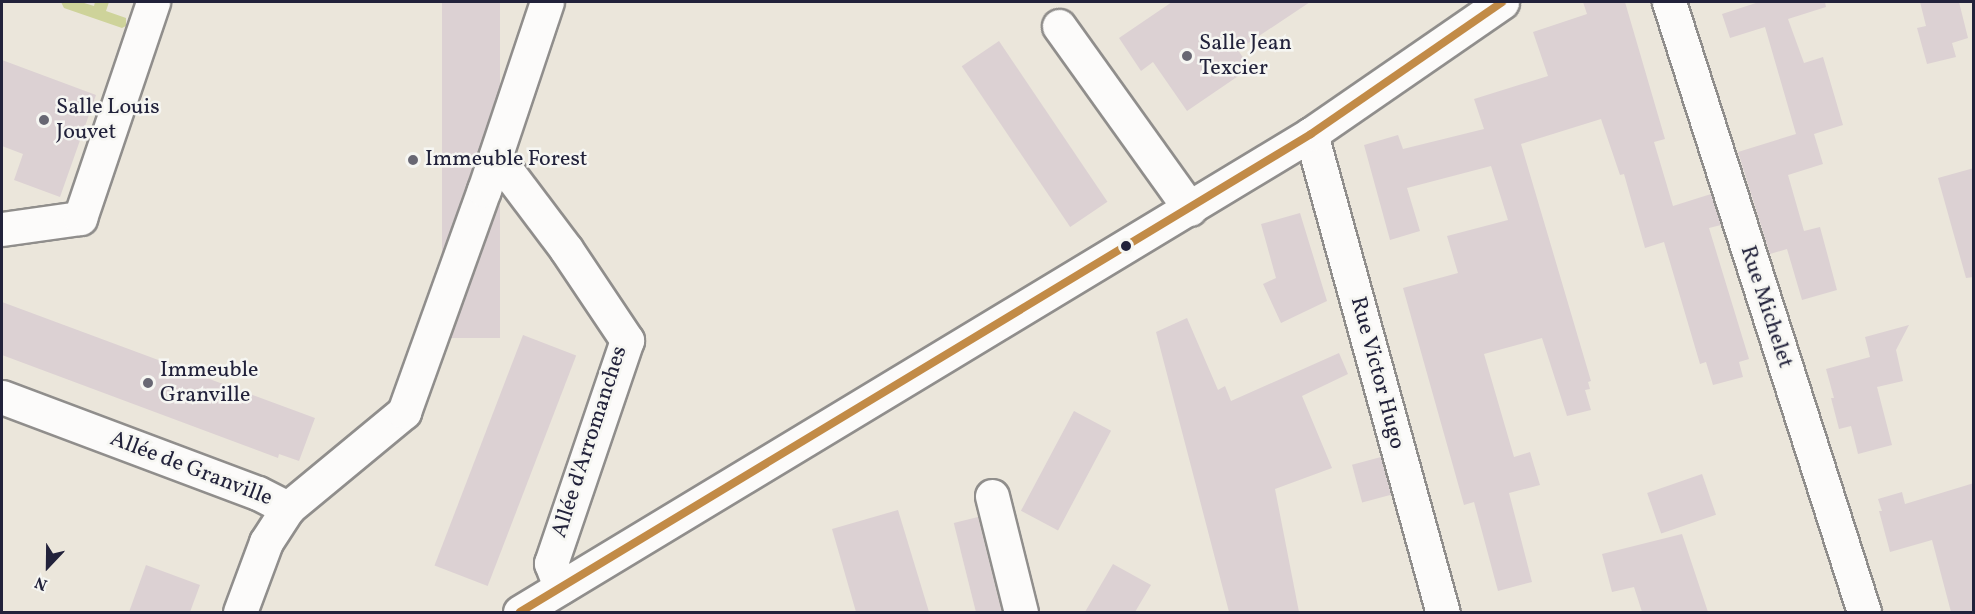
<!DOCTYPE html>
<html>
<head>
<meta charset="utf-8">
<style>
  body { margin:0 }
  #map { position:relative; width:1975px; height:614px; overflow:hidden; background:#ebe6db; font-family:Vollkorn,serif }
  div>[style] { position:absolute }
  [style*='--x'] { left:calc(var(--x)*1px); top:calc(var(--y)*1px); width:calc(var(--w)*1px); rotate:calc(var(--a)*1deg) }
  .green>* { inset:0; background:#ced39a }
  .building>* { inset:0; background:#dcd1d3; transform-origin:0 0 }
  .roads { filter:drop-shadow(2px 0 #908e8c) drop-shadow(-2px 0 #908e8c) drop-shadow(0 2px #908e8c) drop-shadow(0 -2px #908e8c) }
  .minor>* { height:33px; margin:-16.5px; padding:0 16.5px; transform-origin:16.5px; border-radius:16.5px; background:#fcfbfa }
  .tertiary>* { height:33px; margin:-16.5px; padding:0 16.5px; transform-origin:16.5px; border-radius:16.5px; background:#fcfbfa }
  .bus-1>* { height:8px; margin:-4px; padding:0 4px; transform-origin:4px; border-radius:4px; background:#c28b47 }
  .dots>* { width:16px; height:16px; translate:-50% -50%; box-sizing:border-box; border:3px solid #f6f6f2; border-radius:50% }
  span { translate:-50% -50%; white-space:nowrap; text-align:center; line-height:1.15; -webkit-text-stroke:5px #f6f6f2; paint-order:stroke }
  .poi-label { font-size:22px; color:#22223b }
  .left { translate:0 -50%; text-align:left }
  .street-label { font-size:22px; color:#22223b }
  .frame { position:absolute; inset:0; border:3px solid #22223b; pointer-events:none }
  .north { position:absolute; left:18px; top:536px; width:60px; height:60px; -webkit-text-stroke:4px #f6f6f2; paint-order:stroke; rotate:202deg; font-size:16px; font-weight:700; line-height:24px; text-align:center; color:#22223b }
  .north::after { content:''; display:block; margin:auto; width:21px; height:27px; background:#22223b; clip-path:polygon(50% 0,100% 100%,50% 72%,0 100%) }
</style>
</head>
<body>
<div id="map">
  <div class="green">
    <i style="clip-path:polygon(61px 2px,81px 2px,94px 6px,95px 2px,109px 2px,106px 11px,126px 18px,126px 26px,122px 28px,64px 8px)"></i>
  </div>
  <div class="building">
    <i style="left:442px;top:2px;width:58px;height:336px"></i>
    <i style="clip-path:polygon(1172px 2px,1310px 2px,1238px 50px,1250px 68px,1187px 111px,1153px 62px,1141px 71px,1119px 38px)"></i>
    <i style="clip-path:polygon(1583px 2px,1625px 2px,1665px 139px,1654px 142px,1673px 206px,1711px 194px,1721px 225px,1709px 228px,1749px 359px,1739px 362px,1743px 377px,1713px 385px,1706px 362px,1700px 364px,1664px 242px,1645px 248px,1624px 174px,1620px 175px,1601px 119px,1521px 144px,1591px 381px,1588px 382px,1590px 389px,1585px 390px,1591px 410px,1567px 416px,1542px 338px,1484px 354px,1514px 457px,1530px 452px,1540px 485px,1509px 493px,1532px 582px,1498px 591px,1474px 502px,1464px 505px,1403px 288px,1458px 273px,1447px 236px,1508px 220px,1491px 166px,1407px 188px,1420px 231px,1390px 240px,1364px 145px,1398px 135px,1403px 149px,1484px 129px,1474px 99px,1548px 76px,1533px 32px,1587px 14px)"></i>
    <i style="clip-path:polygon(1759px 2px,1825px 2px,1826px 7px,1788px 19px,1804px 63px,1823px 57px,1843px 125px,1814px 134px,1823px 164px,1788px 175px,1804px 231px,1820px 227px,1837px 290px,1802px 300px,1787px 249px,1770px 254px,1738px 152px,1796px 134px,1765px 27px,1730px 38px,1722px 14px)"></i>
    <i style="clip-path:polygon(1920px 2px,1959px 2px,1968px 38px,1952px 43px,1956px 57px,1927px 64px,1917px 28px,1926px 26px)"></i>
    <i style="left:999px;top:41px;width:194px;height:45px;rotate:56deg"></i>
    <i style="clip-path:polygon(2px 60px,96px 95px,60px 197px,14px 180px,23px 154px,2px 146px)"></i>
    <i style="clip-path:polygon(1974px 168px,1974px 277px,1966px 278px,1938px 178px)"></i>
    <i style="clip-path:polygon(1300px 213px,1327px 301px,1281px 323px,1263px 284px,1276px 278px,1261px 224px)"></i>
    <i style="clip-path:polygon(2px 302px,315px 418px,299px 461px,279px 454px,278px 458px,2px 355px)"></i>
    <i style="clip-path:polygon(1187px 318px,1218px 390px,1225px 386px,1231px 401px,1339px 353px,1348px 374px,1302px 396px,1332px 468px,1275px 489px,1299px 612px,1229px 612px,1156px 332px)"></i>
    <i style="clip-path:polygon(1909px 325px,1896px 350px,1903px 381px,1877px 387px,1892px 445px,1858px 454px,1851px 426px,1839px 429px,1831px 398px,1834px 398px,1826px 369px,1870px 357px,1865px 337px)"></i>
    <i style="left:523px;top:335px;width:57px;height:247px;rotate:21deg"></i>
    <i style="left:1074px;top:411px;width:42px;height:113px;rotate:28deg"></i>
    <i style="left:1381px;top:457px;width:39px;height:30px;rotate:75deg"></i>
    <i style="left:1702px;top:474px;width:43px;height:58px;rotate:71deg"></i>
    <i style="clip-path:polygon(1974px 483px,1974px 612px,1951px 612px,1932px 540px,1890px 552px,1879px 511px,1882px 511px,1878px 499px,1902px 492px,1905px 504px)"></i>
    <i style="clip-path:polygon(898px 510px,929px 612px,856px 612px,832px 529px)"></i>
    <i style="left:978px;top:517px;width:98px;height:25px;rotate:76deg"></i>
    <i style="clip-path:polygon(1682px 534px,1708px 612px,1642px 612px,1634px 587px,1612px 592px,1602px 554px)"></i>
    <i style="clip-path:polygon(1113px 564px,1151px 585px,1135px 612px,1085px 612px)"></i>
    <i style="clip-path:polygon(146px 565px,200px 585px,190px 612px,129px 612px)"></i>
  </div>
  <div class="roads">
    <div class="minor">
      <i style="--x:1669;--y:2;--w:640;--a:72.27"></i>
      <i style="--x:1059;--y:26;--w:225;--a:54.4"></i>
      <i style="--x:1311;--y:134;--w:496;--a:74.6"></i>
      <i style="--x:496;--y:156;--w:116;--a:53"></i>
      <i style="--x:566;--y:249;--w:110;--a:56.2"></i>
      <i style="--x:627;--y:340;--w:236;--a:108.8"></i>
      <i style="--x:551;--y:563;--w:26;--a:69"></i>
      <i style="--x:2;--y:229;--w:79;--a:-8"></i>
      <i style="--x:80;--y:218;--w:228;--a:-71.3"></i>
      <i style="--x:2;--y:397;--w:273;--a:20.6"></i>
      <i style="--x:258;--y:493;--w:34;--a:27"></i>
      <i style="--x:288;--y:508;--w:151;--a:-39.6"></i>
      <i style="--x:404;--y:412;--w:236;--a:-70.2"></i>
      <i style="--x:484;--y:190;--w:198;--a:-71.5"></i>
      <i style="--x:992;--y:496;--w:120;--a:76"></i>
      <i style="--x:240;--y:612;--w:75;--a:-69.6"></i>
      <i style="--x:266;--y:542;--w:40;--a:-57.1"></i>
    </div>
    <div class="tertiary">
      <i style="--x:520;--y:612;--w:924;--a:-31.14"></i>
      <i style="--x:1311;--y:134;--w:232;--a:-34.6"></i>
    </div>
  </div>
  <div class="bus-1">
    <i style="--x:520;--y:612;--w:924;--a:-31.14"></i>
    <i style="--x:1311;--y:134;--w:232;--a:-34.6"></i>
  </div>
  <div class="dots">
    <i style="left:1187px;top:56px;background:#686773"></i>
    <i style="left:44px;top:120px;background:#686773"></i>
    <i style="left:413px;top:160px;background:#686773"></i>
    <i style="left:1126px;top:246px;background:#22223b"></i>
    <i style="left:148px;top:383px;background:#686773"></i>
  </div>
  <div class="poi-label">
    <span class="left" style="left:1199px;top:56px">Salle Jean<br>Texcier</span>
    <span class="left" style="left:56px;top:120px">Salle Louis<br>Jouvet</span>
    <span class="left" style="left:425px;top:160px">Immeuble Forest</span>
    <span class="left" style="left:160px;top:383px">Immeuble<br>Granville</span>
  </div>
  <div class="street-label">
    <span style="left:1766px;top:307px;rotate:72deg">Rue Michelet</span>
    <span style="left:1377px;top:373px;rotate:75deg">Rue Victor Hugo</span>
    <span style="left:590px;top:442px;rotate:-72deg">Allée d'Arromanches</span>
    <span style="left:191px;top:469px;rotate:21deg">Allée de Granville</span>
  </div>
  <div class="frame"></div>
  <div class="north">N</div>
</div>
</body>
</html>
